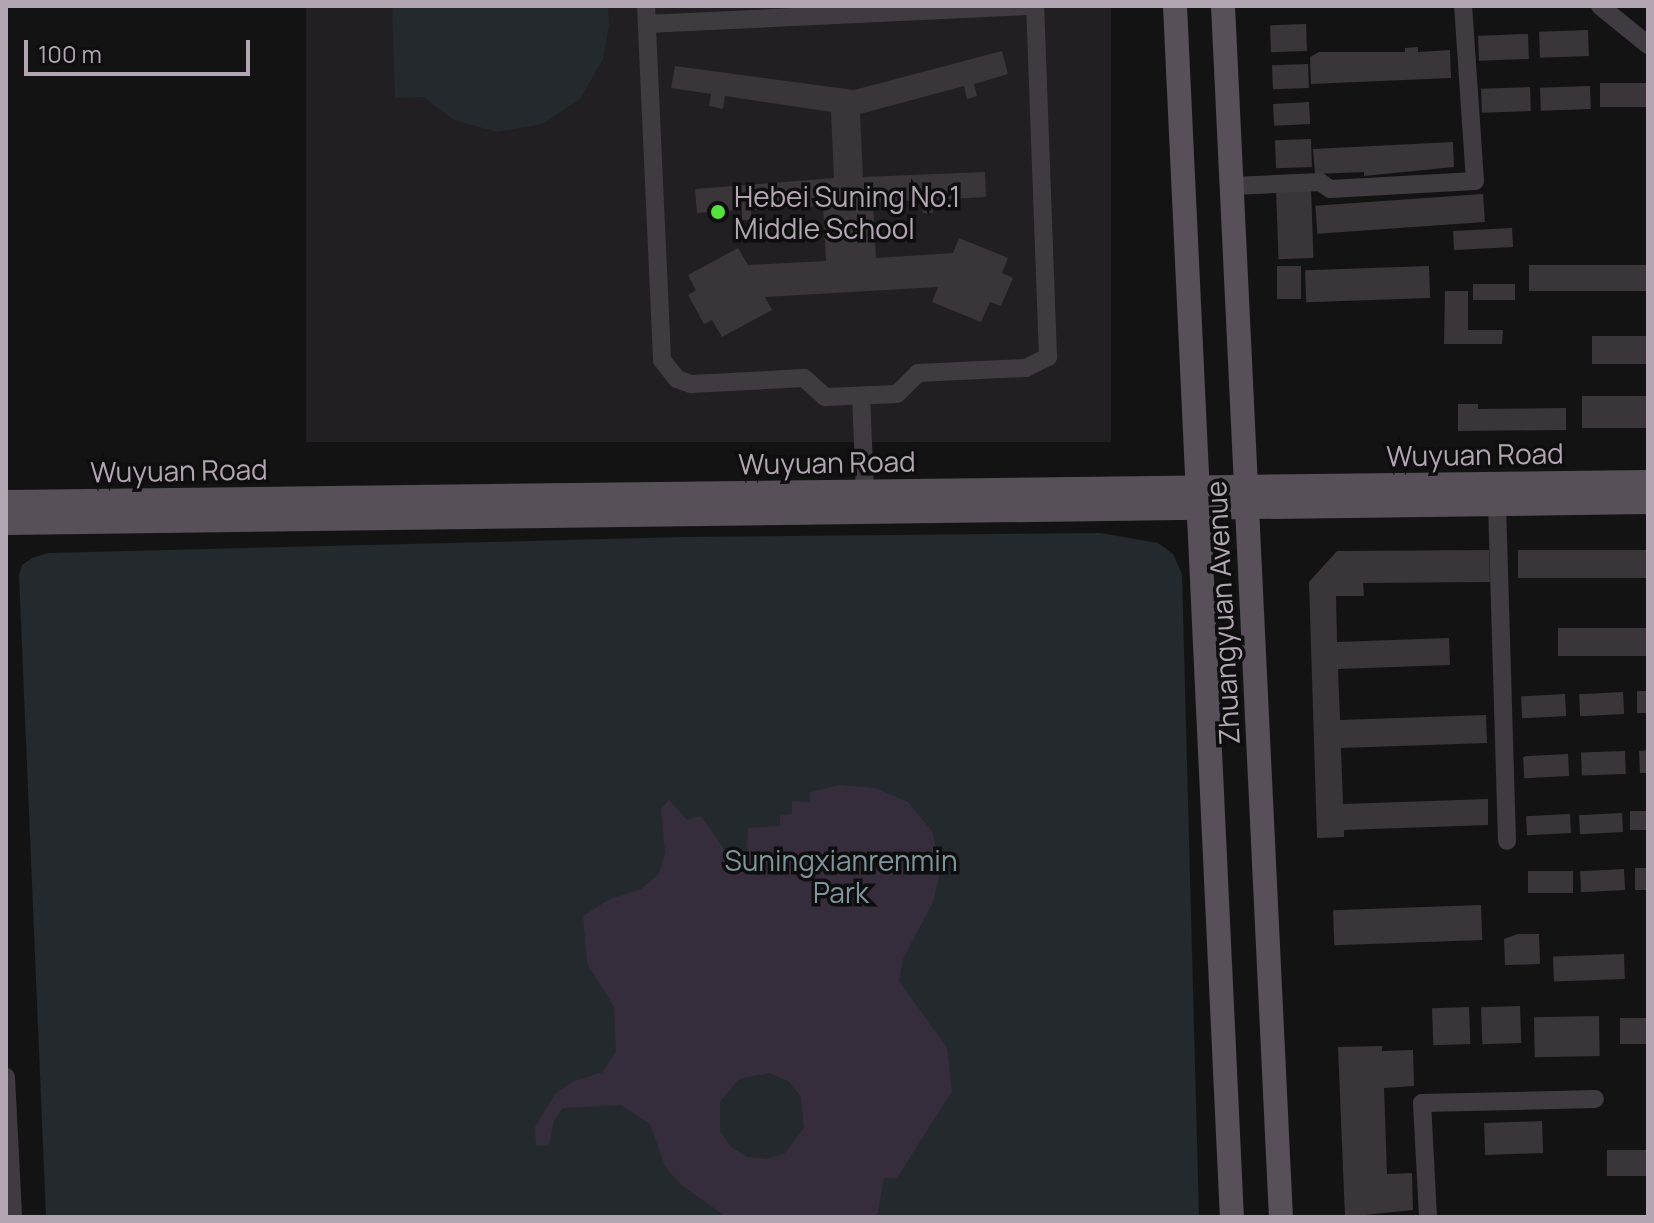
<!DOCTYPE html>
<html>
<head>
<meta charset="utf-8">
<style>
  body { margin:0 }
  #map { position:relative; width:1654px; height:1223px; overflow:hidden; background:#141314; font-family:Manrope,sans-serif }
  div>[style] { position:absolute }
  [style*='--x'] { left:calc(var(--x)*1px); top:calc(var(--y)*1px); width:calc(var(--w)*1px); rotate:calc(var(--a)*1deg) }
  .built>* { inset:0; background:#211f21; transform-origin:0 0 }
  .green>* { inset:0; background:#23292c }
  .water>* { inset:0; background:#362d3c }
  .building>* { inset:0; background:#393539; transform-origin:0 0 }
  .minor>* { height:18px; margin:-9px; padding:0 9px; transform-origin:9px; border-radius:9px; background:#403b40 }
  .major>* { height:24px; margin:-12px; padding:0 12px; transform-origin:12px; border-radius:12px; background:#575058 }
  .dots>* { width:22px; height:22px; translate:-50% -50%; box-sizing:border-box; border:4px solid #0f0e0f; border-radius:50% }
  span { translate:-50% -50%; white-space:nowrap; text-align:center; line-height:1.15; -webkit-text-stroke:7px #0f0e0f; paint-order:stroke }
  .poi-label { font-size:28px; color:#b2a6b3 }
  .left { translate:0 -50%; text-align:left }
  .street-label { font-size:28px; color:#b2a6b3 }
  .park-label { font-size:28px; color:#7e959d }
  .frame { position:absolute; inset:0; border:8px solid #b2a6b3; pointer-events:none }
  .scale { position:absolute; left:24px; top:40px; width:226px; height:36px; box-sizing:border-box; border:4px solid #b2a6b3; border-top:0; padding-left:10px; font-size:24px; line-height:28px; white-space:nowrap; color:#b2a6b3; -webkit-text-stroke:6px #0f0e0f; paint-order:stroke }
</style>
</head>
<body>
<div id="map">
  <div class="built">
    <i style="left:306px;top:6px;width:805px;height:436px"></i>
  </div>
  <div class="green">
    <i style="clip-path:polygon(392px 6px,608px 6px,609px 25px,603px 59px,580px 99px,542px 124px,497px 132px,454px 120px,423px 97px,395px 98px)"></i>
    <i style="clip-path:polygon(1100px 533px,1158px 543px,1173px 554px,1182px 574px,1199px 1217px,46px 1217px,19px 575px,22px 565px,32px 558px,48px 553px,684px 537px)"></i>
  </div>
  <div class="water">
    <i style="clip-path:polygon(evenodd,840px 785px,875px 788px,908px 802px,932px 831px,941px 869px,933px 902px,903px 959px,899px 981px,947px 1048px,952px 1091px,897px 1178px,884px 1178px,877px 1217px,725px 1216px,680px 1184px,665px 1166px,650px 1124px,621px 1105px,563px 1108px,554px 1120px,549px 1145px,536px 1146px,535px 1127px,555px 1094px,574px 1081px,603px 1072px,616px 1051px,614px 1007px,587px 963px,583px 916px,610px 899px,641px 889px,659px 874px,665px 853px,661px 809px,669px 800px,687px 820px,701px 816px,725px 850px,747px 857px,748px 828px,780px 826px,780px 815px,792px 814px,792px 801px,810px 802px,810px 792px,840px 785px,769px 1073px,788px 1081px,801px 1097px,804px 1128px,785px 1153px,767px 1159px,747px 1157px,731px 1147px,720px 1131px,720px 1102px,739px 1079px,769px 1073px)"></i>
  </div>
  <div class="building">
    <i style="left:1306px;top:24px;width:27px;height:36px;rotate:88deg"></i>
    <i style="left:1588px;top:30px;width:26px;height:49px;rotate:88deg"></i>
    <i style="left:1528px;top:34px;width:25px;height:50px;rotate:88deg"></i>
    <i style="clip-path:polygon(1418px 47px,1418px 52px,1450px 50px,1451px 78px,1311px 84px,1310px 57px,1319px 52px,1405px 52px,1405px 48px)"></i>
    <i style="clip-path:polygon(1002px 51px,1008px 74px,974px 84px,977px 96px,967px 99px,964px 86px,860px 114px,863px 177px,985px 172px,986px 197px,932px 200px,933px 213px,923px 213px,922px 200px,873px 203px,876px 258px,953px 253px,959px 238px,1008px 258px,1002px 273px,1013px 278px,1001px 306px,990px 302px,981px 322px,932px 302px,938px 287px,765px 297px,772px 310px,722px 337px,712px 320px,704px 324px,688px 295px,696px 290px,688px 275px,738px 248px,748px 265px,826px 261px,823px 206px,751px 210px,751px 220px,742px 220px,742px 210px,697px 213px,695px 189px,834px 178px,831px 112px,725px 96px,723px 109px,709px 106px,711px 94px,671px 88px,675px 66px,854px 90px)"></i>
    <i style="left:1308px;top:64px;width:24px;height:36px;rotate:88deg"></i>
    <i style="left:1648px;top:83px;width:24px;height:48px;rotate:90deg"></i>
    <i style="left:1590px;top:86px;width:23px;height:50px;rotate:88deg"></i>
    <i style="left:1530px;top:87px;width:24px;height:49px;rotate:88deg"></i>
    <i style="left:1309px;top:102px;width:22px;height:36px;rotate:87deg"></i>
    <i style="left:1311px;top:139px;width:28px;height:36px;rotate:88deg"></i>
    <i style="clip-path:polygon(1453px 142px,1454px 167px,1364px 176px,1364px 172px,1315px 174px,1313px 149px)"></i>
    <i style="left:1311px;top:188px;width:70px;height:35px;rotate:88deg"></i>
    <i style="left:1483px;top:194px;width:28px;height:168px;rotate:86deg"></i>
    <i style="left:1512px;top:228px;width:19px;height:59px;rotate:87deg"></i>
    <i style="left:1648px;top:265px;width:26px;height:119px;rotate:90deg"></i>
    <i style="left:1277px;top:266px;width:24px;height:33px"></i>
    <i style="left:1429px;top:266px;width:32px;height:124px;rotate:88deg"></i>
    <i style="left:1515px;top:284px;width:16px;height:42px;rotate:90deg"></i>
    <i style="clip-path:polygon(1445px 291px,1468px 291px,1468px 330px,1503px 330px,1502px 344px,1444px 344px)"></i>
    <i style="left:1648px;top:336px;width:28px;height:56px;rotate:90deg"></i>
    <i style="left:1648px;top:396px;width:32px;height:66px;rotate:90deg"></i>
    <i style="clip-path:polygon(1458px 404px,1478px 404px,1478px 409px,1566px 408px,1566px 430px,1458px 431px)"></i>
    <i style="clip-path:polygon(1489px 550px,1490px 582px,1363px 583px,1364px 596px,1336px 596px,1337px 642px,1449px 638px,1450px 665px,1338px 669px,1340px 720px,1486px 715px,1487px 743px,1341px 748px,1343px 804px,1488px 799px,1488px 825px,1344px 830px,1344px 837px,1317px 838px,1309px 582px,1337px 551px)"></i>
    <i style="left:1518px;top:550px;width:130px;height:28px"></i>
    <i style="left:1648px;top:628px;width:28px;height:90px;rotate:90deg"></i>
    <i style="left:1648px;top:691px;width:22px;height:11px;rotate:90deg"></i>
    <i style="left:1623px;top:692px;width:22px;height:44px;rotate:87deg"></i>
    <i style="left:1565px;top:694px;width:22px;height:44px;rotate:87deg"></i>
    <i style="clip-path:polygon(1648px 750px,1648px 773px,1640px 773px,1639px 751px)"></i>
    <i style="left:1625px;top:751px;width:23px;height:44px;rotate:88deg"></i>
    <i style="left:1568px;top:754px;width:22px;height:45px;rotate:87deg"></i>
    <i style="left:1648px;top:811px;width:19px;height:18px;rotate:90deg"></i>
    <i style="left:1622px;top:813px;width:19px;height:43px;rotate:87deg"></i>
    <i style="left:1570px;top:814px;width:19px;height:44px;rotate:87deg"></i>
    <i style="left:1648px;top:868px;width:22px;height:13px;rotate:90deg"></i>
    <i style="left:1624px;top:869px;width:21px;height:44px;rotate:87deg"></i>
    <i style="left:1573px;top:871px;width:22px;height:45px;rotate:90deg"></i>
    <i style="left:1481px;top:905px;width:35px;height:148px;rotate:88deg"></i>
    <i style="clip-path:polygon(1518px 934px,1539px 934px,1540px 964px,1505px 965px,1504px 939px)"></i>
    <i style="left:1624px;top:954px;width:25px;height:71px;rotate:88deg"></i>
    <i style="left:1520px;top:1006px;width:37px;height:39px;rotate:88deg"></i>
    <i style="left:1469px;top:1007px;width:37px;height:37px;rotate:88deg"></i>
    <i style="left:1599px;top:1016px;width:40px;height:65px;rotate:89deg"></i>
    <i style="left:1648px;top:1018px;width:26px;height:28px;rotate:90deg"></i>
    <i style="clip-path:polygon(1382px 1046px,1382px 1051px,1413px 1050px,1414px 1086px,1384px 1088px,1387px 1174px,1412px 1173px,1413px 1210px,1345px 1217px,1338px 1047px)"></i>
    <i style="left:1542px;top:1121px;width:32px;height:58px;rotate:88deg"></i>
    <i style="left:1648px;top:1150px;width:26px;height:41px;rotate:90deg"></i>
  </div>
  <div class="minor">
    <i style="--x:646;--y:6;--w:354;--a:87.4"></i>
    <i style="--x:662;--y:360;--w:24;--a:52"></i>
    <i style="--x:677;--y:379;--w:15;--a:20"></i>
    <i style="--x:691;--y:384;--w:113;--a:-3"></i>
    <i style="--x:804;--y:378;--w:28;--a:42"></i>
    <i style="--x:825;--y:397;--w:72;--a:-2.4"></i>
    <i style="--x:897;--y:394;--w:30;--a:-45"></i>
    <i style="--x:918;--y:373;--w:108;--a:-2.7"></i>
    <i style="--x:1026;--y:368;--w:25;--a:-27"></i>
    <i style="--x:1048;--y:357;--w:351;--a:-92.1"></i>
    <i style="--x:1600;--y:6;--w:62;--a:39.1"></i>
    <i style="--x:647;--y:24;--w:384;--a:-2.7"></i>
    <i style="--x:1232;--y:186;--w:88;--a:-2.6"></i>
    <i style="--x:1320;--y:182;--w:12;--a:35"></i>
    <i style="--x:1330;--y:189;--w:145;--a:-3.2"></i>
    <i style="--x:1475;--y:181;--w:175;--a:-93.9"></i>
    <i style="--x:861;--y:396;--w:95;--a:87.6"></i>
    <i style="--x:1497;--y:504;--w:337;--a:88.3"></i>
    <i style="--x:6;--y:1077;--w:140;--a:87.1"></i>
    <i style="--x:1428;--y:1217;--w:114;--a:-93"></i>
    <i style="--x:1422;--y:1103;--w:173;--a:-1.3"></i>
  </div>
  <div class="major">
    <i style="--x:1175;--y:6;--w:1212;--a:87.31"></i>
    <i style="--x:1223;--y:6;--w:1212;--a:87.26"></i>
    <i style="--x:6;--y:502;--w:1642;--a:-0.7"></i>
    <i style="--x:6;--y:523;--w:1642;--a:-0.73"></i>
  </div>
  <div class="dots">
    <i style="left:718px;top:212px;background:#54e13e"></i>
  </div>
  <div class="poi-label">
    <span class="left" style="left:734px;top:212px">Hebei Suning No.1<br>Middle School</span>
  </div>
  <div class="street-label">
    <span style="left:1475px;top:454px;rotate:-1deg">Wuyuan Road</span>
    <span style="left:827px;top:462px;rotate:-1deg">Wuyuan Road</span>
    <span style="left:179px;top:470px;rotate:-1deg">Wuyuan Road</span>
    <span style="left:1222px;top:613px;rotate:-93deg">Zhuangyuan Avenue</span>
  </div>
  <div class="park-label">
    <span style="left:841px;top:876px">Suningxianrenmin<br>Park</span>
  </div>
  <div class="frame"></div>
  <div class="scale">100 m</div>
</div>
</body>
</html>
